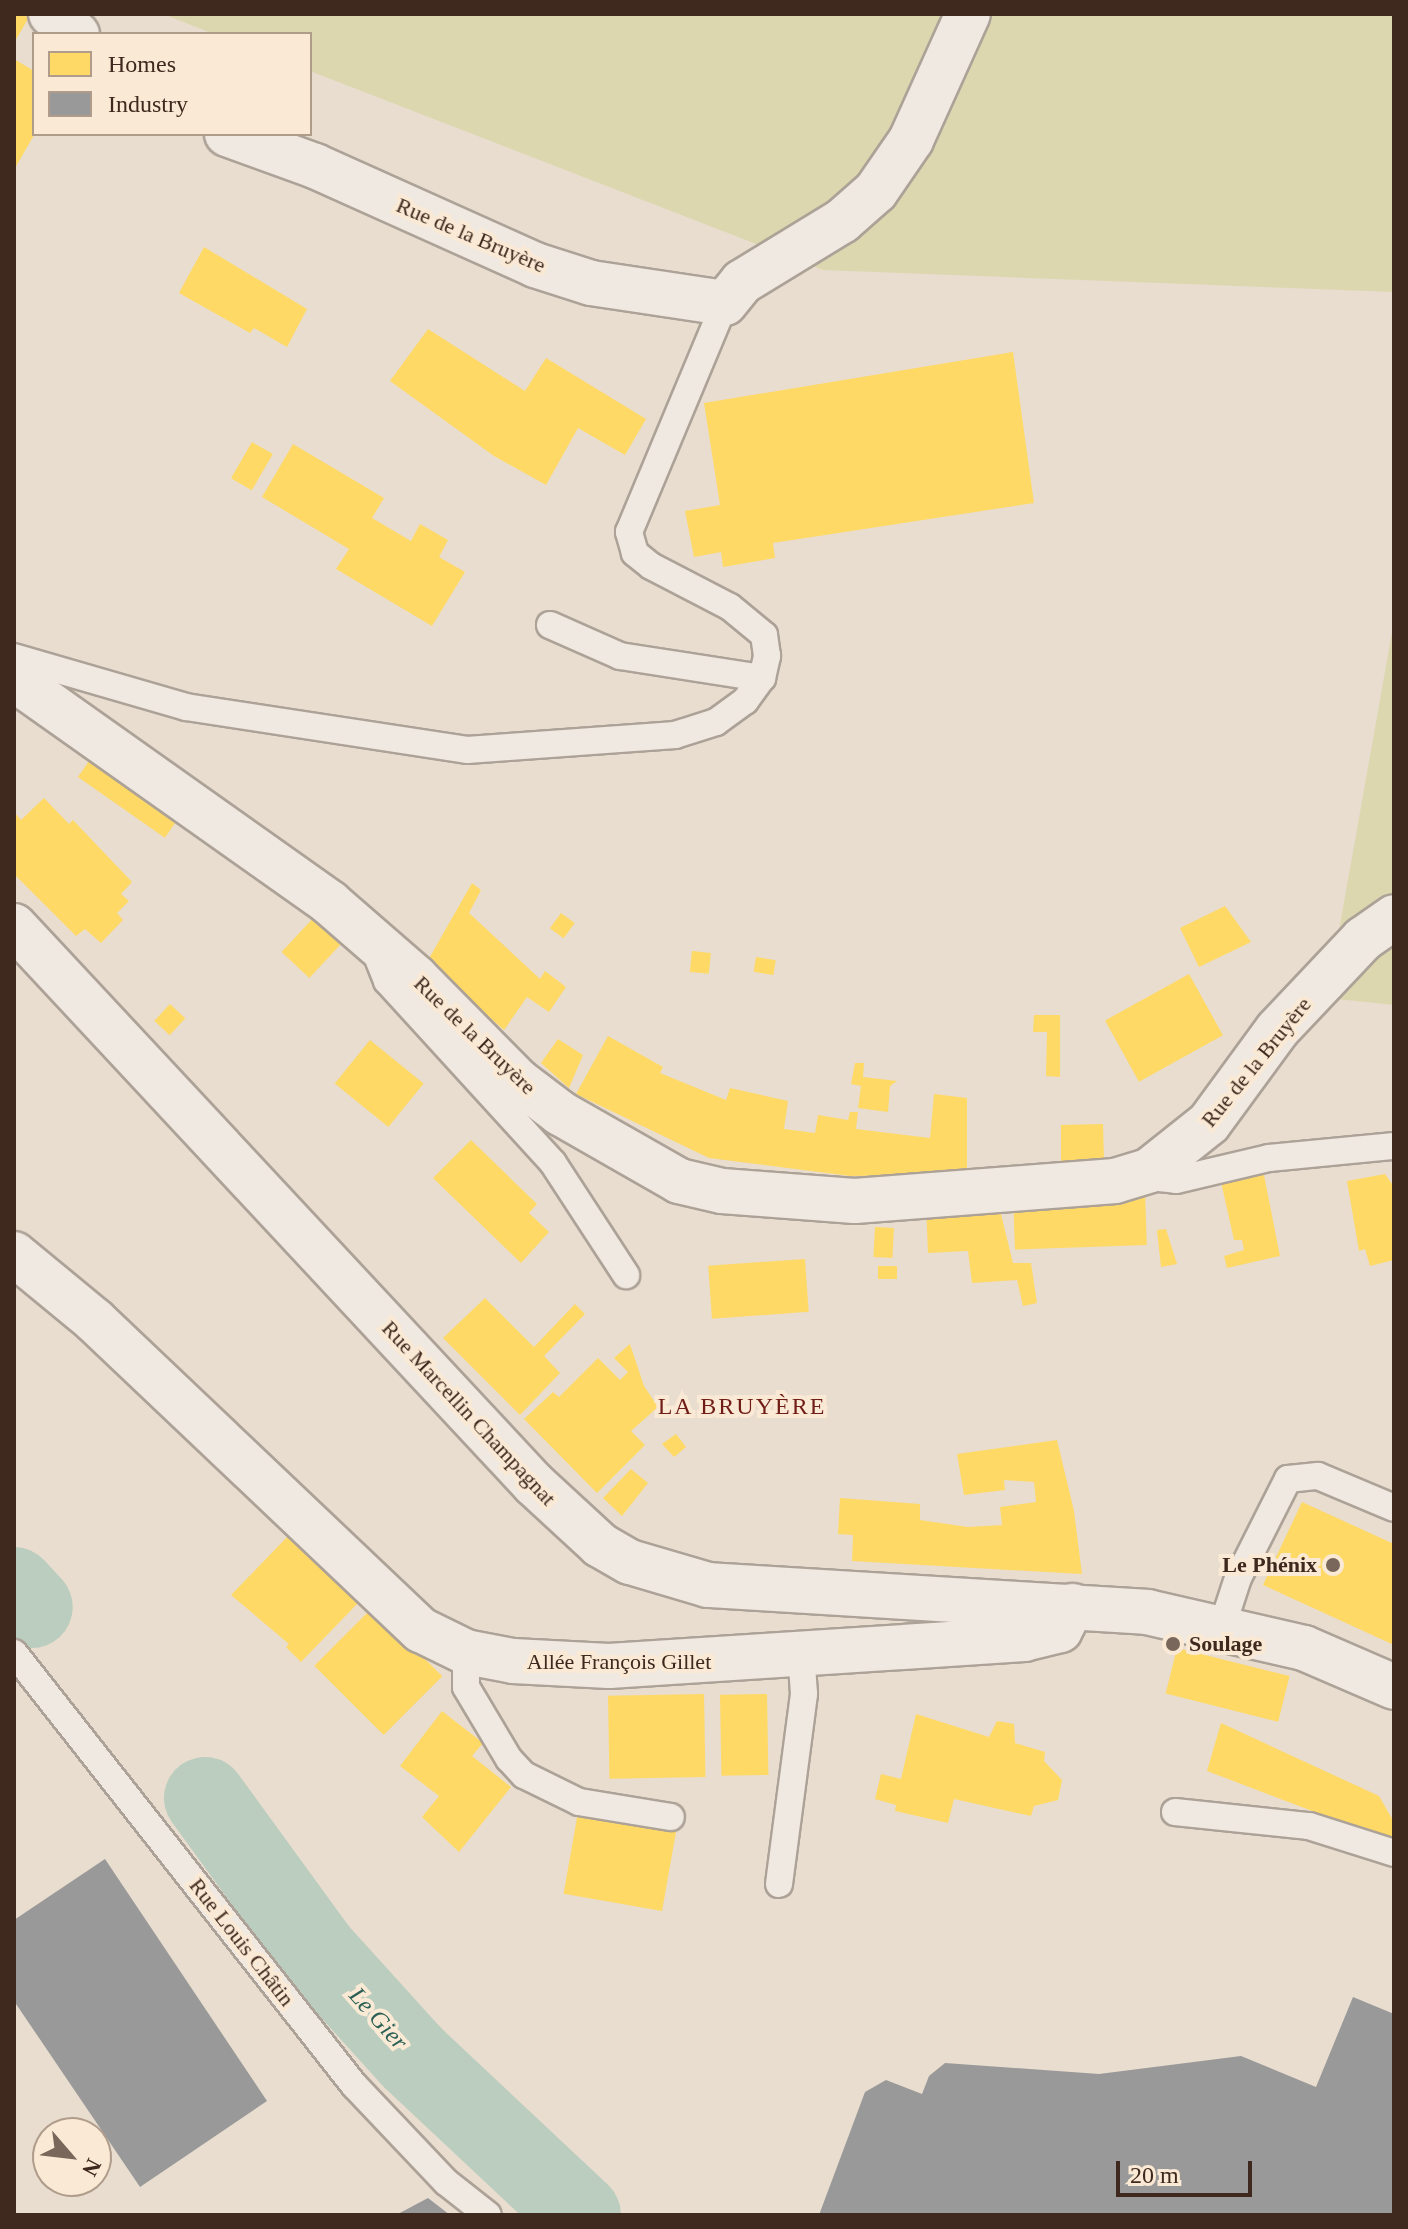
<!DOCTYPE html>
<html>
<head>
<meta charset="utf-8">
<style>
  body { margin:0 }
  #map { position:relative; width:1408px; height:2229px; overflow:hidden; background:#e8ddce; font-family:Georgia,serif }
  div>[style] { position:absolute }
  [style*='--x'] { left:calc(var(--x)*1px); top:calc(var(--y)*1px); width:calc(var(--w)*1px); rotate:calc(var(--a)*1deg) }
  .green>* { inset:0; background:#dcd7af }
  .homes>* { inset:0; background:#ffd966; transform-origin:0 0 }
  .industry>* { inset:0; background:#999 }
  .river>* { height:82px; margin:-41px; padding:0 41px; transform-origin:41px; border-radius:41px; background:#bacdbf }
  .roads { filter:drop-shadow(2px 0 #ada297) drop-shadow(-2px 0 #ada297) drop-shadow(0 2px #ada297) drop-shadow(0 -2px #ada297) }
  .lane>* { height:26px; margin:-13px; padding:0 13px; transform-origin:13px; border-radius:13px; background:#f0e9e1 }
  .street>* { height:44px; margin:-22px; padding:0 22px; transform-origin:22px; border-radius:22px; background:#f0e9e1 }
  .secondary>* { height:44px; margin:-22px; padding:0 22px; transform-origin:22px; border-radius:22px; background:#f0e9e1 }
  .dots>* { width:22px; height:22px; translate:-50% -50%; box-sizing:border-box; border:4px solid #fae9d4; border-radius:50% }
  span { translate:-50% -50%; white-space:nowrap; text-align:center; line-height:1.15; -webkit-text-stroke:8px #fae9d4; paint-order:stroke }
  .street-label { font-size:22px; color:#3f281d }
  .poi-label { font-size:22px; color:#3f281d; font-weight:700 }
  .right { translate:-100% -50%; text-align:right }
  .left { translate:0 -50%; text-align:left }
  .neighbourhood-label { font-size:24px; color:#711d17; letter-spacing:2px }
  .water-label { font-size:24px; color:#2a6055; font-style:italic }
  .frame { position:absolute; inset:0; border:16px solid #3f281d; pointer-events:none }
  .legend { position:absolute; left:32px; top:32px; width:280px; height:104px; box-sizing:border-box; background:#fae9d4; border:2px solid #af9c8b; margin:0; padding:10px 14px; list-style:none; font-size:24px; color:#3f281d }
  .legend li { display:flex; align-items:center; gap:16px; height:40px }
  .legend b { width:40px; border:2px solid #af9c8b }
  .north { position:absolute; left:32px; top:2117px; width:80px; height:80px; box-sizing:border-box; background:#fae9d4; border:2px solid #af9c8b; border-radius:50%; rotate:118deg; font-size:22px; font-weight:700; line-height:32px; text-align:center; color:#3f281d }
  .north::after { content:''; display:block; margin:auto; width:28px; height:36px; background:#7a675b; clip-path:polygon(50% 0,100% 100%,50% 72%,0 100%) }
  .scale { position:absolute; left:1116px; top:2161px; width:136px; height:36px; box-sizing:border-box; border:4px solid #3f281d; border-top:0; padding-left:10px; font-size:24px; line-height:28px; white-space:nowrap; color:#3f281d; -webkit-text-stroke:6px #fae9d4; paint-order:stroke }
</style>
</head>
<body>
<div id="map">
  <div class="green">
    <i style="clip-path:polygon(163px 14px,1394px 14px,1394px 292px,823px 270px,310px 71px,310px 34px,214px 34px)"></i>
    <i style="clip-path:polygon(1394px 621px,1394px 1005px,1327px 998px)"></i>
  </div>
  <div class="homes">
    <i style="clip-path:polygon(14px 14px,29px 17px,14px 43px)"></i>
    <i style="clip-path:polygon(14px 59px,34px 71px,34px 135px,14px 170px)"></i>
    <i style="clip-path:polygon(204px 247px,307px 309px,287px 347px,254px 328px,250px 333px,179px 293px)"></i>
    <i style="clip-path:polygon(428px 329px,525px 391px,546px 358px,646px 419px,625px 455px,578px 428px,546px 485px,494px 456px,390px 381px)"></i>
    <i style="clip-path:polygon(1013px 352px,1034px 503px,773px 543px,775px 558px,723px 567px,721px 552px,694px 557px,685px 511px,720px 505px,704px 403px)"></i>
    <i style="left:252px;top:442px;width:24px;height:42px;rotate:30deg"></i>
    <i style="clip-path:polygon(293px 444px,384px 498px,372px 518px,411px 541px,420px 524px,448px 540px,439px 557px,465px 572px,432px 626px,336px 569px,349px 549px,262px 497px)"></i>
    <i style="left:94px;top:754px;width:106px;height:28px;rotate:35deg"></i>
    <i style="clip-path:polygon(44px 798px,69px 824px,73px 820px,132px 882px,121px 894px,129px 901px,117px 913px,123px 920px,101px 943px,85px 929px,76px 936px,14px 874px,14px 812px,21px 820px)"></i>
    <i style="clip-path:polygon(472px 883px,481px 890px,469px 913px,540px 979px,545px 971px,566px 987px,549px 1012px,527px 997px,504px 1030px,427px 962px)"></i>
    <i style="clip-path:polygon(1225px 906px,1251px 942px,1199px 967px,1180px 928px)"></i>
    <i style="left:561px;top:913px;width:17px;height:19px;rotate:36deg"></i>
    <i style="left:317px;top:914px;width:38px;height:52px;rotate:43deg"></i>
    <i style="left:692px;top:951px;width:19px;height:21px;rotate:6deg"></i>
    <i style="left:756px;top:957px;width:20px;height:15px;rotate:9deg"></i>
    <i style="left:1189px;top:974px;width:70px;height:96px;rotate:61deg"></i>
    <i style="left:170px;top:1004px;width:21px;height:23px;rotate:43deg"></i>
    <i style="clip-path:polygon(1034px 1015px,1060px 1015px,1060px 1077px,1046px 1076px,1047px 1032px,1033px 1032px)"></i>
    <i style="clip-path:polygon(608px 1036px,663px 1067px,660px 1073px,726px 1100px,730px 1088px,788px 1101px,784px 1129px,815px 1133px,818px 1115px,848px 1120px,850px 1112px,858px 1112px,856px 1129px,930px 1138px,934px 1094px,967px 1098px,967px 1174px,850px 1176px,709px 1158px,576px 1094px)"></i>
    <i style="clip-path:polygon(558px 1039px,583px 1055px,569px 1088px,541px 1063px)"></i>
    <i style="left:370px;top:1040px;width:69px;height:56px;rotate:39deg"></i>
    <i style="clip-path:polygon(855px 1063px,864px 1063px,863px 1077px,897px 1081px,890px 1086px,888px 1112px,858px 1108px,861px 1086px,851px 1084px)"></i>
    <i style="clip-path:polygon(1103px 1124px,1104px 1160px,1061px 1169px,1061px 1125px)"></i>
    <i style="clip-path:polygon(471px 1140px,537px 1204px,529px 1213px,549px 1232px,521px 1263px,433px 1178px)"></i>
    <i style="clip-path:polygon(1262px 1165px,1280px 1256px,1227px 1268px,1224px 1256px,1244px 1250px,1242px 1240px,1234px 1240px,1219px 1173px)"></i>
    <i style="clip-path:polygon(1385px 1174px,1394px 1187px,1394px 1260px,1370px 1266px,1365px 1249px,1359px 1251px,1347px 1181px)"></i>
    <i style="left:1145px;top:1192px;width:53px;height:132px;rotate:88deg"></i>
    <i style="clip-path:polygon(998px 1202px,1013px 1263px,1031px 1263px,1037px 1303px,1023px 1306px,1017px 1280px,972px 1283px,968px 1251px,928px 1253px,926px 1206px)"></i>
    <i style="left:875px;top:1227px;width:19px;height:30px;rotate:3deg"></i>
    <i style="clip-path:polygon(1166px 1229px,1177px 1264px,1161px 1267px,1157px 1230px)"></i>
    <i style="left:805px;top:1259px;width:53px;height:97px;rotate:86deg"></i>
    <i style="left:878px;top:1266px;width:19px;height:13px"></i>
    <i style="clip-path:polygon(485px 1298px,534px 1347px,575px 1304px,585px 1314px,544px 1356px,560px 1373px,520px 1415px,443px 1338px)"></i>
    <i style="clip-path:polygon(630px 1344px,644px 1386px,658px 1407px,631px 1431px,645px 1445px,597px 1493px,524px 1419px,553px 1392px,559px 1397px,598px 1358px,620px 1380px,628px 1372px,614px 1358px)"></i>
    <i style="clip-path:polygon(676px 1434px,686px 1447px,674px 1457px,662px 1444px)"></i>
    <i style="clip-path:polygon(1057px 1440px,1074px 1511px,1082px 1574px,852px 1561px,853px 1535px,838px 1534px,840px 1498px,920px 1504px,920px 1520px,968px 1527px,1002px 1525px,1000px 1507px,1036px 1502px,1034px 1482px,1004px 1480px,1005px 1490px,964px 1495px,957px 1454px)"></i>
    <i style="clip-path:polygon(631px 1469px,648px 1483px,622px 1516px,603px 1498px)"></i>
    <i style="clip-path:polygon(1302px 1502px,1394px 1544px,1394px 1645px,1263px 1585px)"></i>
    <i style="clip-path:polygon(290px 1534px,358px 1603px,301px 1662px,286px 1647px,289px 1644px,231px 1595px)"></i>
    <i style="left:373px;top:1607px;width:98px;height:83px;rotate:45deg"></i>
    <i style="left:1177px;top:1648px;width:116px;height:47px;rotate:14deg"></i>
    <i style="left:704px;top:1694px;width:83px;height:96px;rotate:89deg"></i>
    <i style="left:767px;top:1694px;width:81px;height:47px;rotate:89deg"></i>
    <i style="clip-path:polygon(442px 1711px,483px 1743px,472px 1756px,511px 1787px,459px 1852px,422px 1817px,439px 1796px,400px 1766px)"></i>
    <i style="clip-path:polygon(916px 1714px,989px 1737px,997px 1721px,1014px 1724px,1015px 1743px,1045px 1752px,1044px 1761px,1062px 1780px,1058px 1800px,1034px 1806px,1031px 1816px,954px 1799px,948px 1823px,895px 1811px,896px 1805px,875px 1799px,881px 1774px,901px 1779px)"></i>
    <i style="clip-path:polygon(1221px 1723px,1379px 1796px,1394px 1822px,1394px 1842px,1207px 1771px)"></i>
    <i style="left:578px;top:1812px;width:100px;height:83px;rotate:10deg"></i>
  </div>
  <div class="industry">
    <i style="clip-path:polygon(105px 1859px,267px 2101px,140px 2187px,14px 2001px,14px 1920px)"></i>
    <i style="clip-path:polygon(1353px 1997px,1394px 2014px,1394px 2215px,819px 2215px,865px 2092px,886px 2080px,922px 2094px,929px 2076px,945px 2063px,1099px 2074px,1241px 2056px,1316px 2087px)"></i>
    <i style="clip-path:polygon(428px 2198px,450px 2215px,396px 2215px)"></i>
  </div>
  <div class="river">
    <i style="--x:14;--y:1588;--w:26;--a:47"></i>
    <i style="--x:205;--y:1798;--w:189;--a:54"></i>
    <i style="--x:316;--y:1951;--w:144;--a:47.8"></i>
    <i style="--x:413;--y:2058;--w:229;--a:43.2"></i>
  </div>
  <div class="roads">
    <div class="lane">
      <i style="--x:550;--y:625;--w:77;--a:23.9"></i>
      <i style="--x:620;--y:656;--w:144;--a:8.8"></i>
      <i style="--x:14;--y:657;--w:179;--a:16.2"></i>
      <i style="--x:186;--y:707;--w:284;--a:8.7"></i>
      <i style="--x:467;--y:750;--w:209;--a:-4.1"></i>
      <i style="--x:675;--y:735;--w:43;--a:-17.6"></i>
      <i style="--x:716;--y:722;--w:36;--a:-36"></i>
      <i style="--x:745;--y:701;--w:29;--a:-54"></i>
      <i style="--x:762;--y:678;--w:23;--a:-77"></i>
      <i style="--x:767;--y:656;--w:21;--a:-98"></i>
      <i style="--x:764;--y:635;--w:44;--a:-140.5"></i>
      <i style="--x:730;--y:607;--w:89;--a:-152.6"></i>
      <i style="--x:651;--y:566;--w:21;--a:-141"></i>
      <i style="--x:635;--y:553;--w:22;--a:-106"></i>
      <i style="--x:629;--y:532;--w:248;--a:-67.3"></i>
      <i style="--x:379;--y:961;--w:22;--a:68"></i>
      <i style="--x:387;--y:981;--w:246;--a:47.6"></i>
      <i style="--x:553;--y:1163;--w:134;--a:56.9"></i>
      <i style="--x:1150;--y:1170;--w:13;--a:39"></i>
      <i style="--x:1160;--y:1178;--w:16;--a:7"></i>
      <i style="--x:1176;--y:1180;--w:96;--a:-13.3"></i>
      <i style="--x:1269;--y:1158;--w:126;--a:-5.5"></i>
      <i style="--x:1222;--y:1627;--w:52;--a:-71.9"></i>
      <i style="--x:1238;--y:1578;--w:111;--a:-63.2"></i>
      <i style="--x:1288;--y:1479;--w:30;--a:-6"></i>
      <i style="--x:1318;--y:1476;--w:82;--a:22.8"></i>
      <i style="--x:466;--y:1652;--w:35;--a:90"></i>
      <i style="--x:466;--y:1687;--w:84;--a:59.2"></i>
      <i style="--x:509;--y:1759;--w:22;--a:47"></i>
      <i style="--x:524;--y:1775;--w:61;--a:26.1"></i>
      <i style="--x:579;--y:1802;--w:93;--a:9.3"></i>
      <i style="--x:14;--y:1653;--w:550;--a:51.8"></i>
      <i style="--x:354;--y:2085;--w:134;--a:46.5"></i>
      <i style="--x:446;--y:2182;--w:53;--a:38.2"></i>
      <i style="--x:1175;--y:1812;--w:135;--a:6"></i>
      <i style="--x:1309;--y:1826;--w:89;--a:17.6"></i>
      <i style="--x:779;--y:1884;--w:192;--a:-82.5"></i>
      <i style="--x:804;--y:1694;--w:43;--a:-94"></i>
    </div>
    <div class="street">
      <i style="--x:51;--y:14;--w:33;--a:38"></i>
      <i style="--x:227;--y:134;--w:94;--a:20"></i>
      <i style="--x:315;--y:166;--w:241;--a:24.2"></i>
      <i style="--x:535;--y:265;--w:59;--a:17.8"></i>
      <i style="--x:591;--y:283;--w:135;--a:8.5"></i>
      <i style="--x:725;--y:303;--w:27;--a:-51"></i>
      <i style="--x:742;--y:282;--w:117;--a:-31.4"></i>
      <i style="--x:842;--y:221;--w:45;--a:-41.4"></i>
      <i style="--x:876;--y:191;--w:62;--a:-55.5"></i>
      <i style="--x:911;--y:140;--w:138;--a:-65.7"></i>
      <i style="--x:14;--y:679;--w:387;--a:35.3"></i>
      <i style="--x:330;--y:903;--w:113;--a:41"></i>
      <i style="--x:415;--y:977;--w:146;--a:45.3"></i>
      <i style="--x:518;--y:1081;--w:53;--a:37.3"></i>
      <i style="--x:560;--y:1113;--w:137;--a:29.7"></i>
      <i style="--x:679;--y:1181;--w:44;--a:13.1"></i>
      <i style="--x:722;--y:1191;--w:133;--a:4.3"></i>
      <i style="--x:855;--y:1201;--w:261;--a:-4.4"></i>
      <i style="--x:1115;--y:1181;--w:37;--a:-17"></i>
      <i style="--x:1150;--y:1170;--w:75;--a:-38.5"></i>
      <i style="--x:1209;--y:1123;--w:115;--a:-53.8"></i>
      <i style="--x:1277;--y:1030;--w:125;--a:-46.6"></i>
      <i style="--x:1363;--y:939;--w:38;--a:-35"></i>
      <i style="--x:14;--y:1254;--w:104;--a:39.5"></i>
      <i style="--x:94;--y:1320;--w:451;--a:43.5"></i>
      <i style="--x:421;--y:1630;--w:50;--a:26.1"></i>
      <i style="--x:466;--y:1652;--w:48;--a:10.8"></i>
      <i style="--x:513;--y:1661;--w:96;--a:3"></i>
      <i style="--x:609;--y:1666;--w:416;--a:-3.7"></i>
      <i style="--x:1024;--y:1639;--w:37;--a:-14"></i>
      <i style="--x:1060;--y:1630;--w:27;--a:-63"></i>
    </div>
    <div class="secondary">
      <i style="--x:14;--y:926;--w:763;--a:47.02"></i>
      <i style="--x:534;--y:1484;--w:90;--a:42.7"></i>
      <i style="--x:600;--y:1545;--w:34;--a:30"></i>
      <i style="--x:630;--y:1562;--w:81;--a:16.4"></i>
      <i style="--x:708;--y:1585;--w:440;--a:3.5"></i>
      <i style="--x:1147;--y:1612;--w:161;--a:12.9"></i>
      <i style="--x:1304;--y:1648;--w:98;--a:23.4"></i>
    </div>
  </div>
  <div class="dots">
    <i style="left:1333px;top:1565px;background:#7a675b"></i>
    <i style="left:1173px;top:1644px;background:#7a675b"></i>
  </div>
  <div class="street-label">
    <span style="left:471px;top:235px;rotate:23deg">Rue de la Bruyère</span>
    <span style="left:475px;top:1035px;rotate:44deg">Rue de la Bruyère</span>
    <span style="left:1256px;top:1062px;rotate:-51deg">Rue de la Bruyère</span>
    <span style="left:469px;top:1413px;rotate:47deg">Rue Marcellin Champagnat</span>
    <span style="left:619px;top:1662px">Allée François Gillet</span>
    <span style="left:242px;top:1942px;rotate:52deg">Rue Louis Châtin</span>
  </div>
  <div class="poi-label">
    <span class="right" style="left:1317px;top:1565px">Le Phénix</span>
    <span class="left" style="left:1189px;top:1644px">Soulage</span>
  </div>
  <div class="neighbourhood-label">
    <span style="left:742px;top:1407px">LA BRUYÈRE</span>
  </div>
  <div class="water-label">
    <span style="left:378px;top:2019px;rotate:48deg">Le Gier</span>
  </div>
  <div class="frame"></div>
  <ul class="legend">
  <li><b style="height:22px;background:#ffd966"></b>Homes</li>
  <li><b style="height:22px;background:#999"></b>Industry</li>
  </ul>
  <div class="north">N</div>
  <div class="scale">20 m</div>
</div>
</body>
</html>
